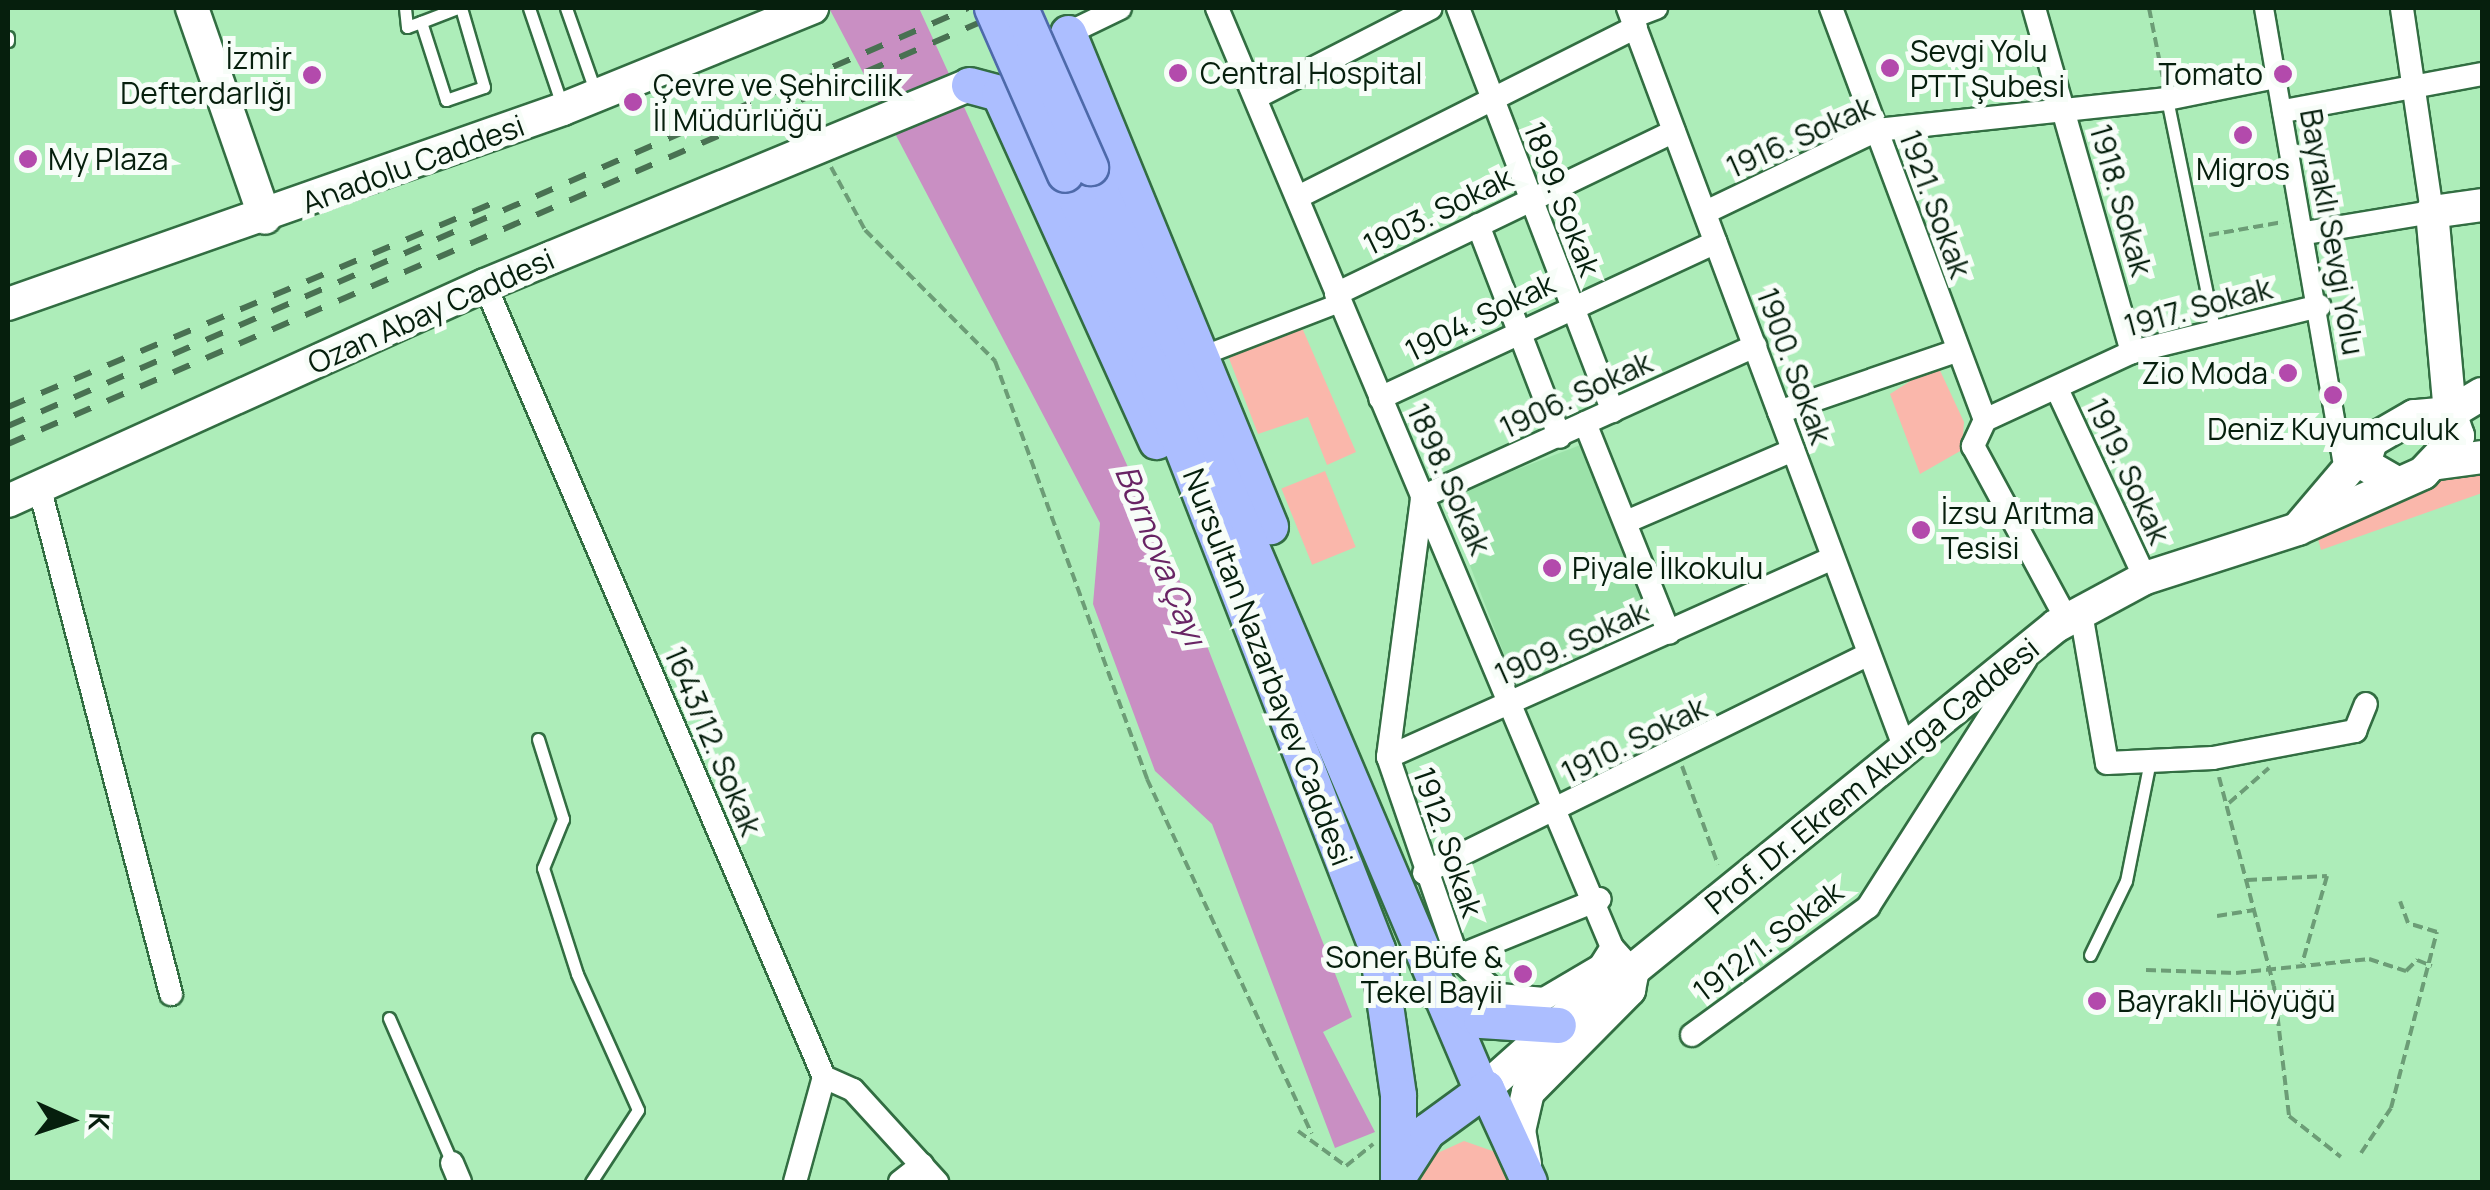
<!DOCTYPE html>
<html>
<head>
<meta charset="utf-8">
<style>
  body { margin:0 }
  #map { position:relative; width:2490px; height:1190px; overflow:hidden; background:#adedb9; font-family:Manrope,sans-serif }
  div>[style] { position:absolute }
  [style*='--x'] { left:calc(var(--x)*1px); top:calc(var(--y)*1px); width:calc(var(--w)*1px); rotate:calc(var(--a)*1deg) }
  .built>* { inset:0; background:#9be2a9; transform-origin:0 0 }
  .green>* { inset:0; background:#fab7ab; transform-origin:0 0 }
  .water>* { inset:0; background:#c98fc3 }
  .path>* { height:4px; margin-top:-2px; transform-origin:0; background:repeating-linear-gradient(90deg,#6c9d76 0 10px,transparent 0 15px) }
  .roads { filter:drop-shadow(2px 0 #326e42) drop-shadow(-2px 0 #326e42) drop-shadow(0 2px #326e42) drop-shadow(0 -2px #326e42) }
  .service>* { height:11px; margin:-5.5px; padding:0 5.5px; transform-origin:5.5px; border-radius:5.5px; background:#fff }
  .pedestrian>* { height:18px; margin:-9px; padding:0 9px; transform-origin:9px; border-radius:9px; background:#fff }
  .minor>* { height:22px; margin:-11px; padding:0 11px; transform-origin:11px; border-radius:11px; background:#fff }
  .secondary>* { height:32px; margin:-16px; padding:0 16px; transform-origin:16px; border-radius:16px; background:#fff }
  .primary>* { height:35px; margin:-17.5px; padding:0 17.5px; transform-origin:17.5px; border-radius:17.5px; background:#acbeff }
  .rail>* { height:6px; margin-top:-3px; transform-origin:0; background:repeating-linear-gradient(90deg,#497152 0 18px,transparent 0 36px) }
  .bridges { filter:drop-shadow(2px 0 #4e6aaa) drop-shadow(-2px 0 #4e6aaa) drop-shadow(0 2px #4e6aaa) drop-shadow(0 -2px #4e6aaa) }
  .primary-bridge>* { height:35px; margin:-17.5px; padding:0 17.5px; transform-origin:17.5px; border-radius:17.5px; background:#acbeff }
  .dots>* { width:28px; height:28px; translate:-50% -50%; box-sizing:border-box; border:5px solid #f7fdf8; border-radius:50% }
  span { translate:-50% -50%; white-space:nowrap; text-align:center; line-height:1.15; -webkit-text-stroke:10px #f7fdf8; paint-order:stroke }
  .poi-label { font-size:30px; color:#061f0d }
  .left { translate:0 -50%; text-align:left }
  .right { translate:-100% -50%; text-align:right }
  .street-label { font-size:30px; color:#061f0d }
  .water-label { font-size:32px; color:#682464; font-style:italic }
  .frame { position:absolute; inset:0; border:10px solid #061f0d; pointer-events:none }
  .north { position:absolute; left:20px; top:1070px; width:100px; height:100px; -webkit-text-stroke:8px #f7fdf8; paint-order:stroke; rotate:93deg; font-size:28px; font-weight:700; line-height:40px; text-align:center; color:#061f0d }
  .north::after { content:''; display:block; margin:auto; width:35px; height:45px; background:#061f0d; clip-path:polygon(50% 0,100% 100%,50% 72%,0 100%) }
</style>
</head>
<body>
<div id="map">
  <div class="built">
    <i style="left:1583px;top:444px;width:204px;height:149px;rotate:69deg"></i>
  </div>
  <div class="green">
    <i style="clip-path:polygon(1300px 323px,1356px 452px,1327px 465px,1308px 417px,1258px 434px,1227px 353px)"></i>
    <i style="clip-path:polygon(1937px 364px,1964px 422px,1962px 450px,1920px 474px,1890px 394px)"></i>
    <i style="clip-path:polygon(2482px 467px,2482px 493px,2321px 550px,2317px 535px,2408px 484px)"></i>
    <i style="left:1325px;top:471px;width:82px;height:47px;rotate:68deg"></i>
    <i style="clip-path:polygon(1464px 1141px,1498px 1153px,1512px 1182px,1420px 1182px,1431px 1156px)"></i>
  </div>
  <div class="water">
    <i style="clip-path:polygon(829px 8px,919px 8px,1193px 610px,1352px 1017px,1323px 1032px,1375px 1132px,1335px 1148px,1212px 824px,1155px 771px,1093px 604px,1100px 523px)"></i>
  </div>
  <div class="path">
    <i style="--x:2149;--y:8;--w:72;--a:78.8"></i>
    <i style="--x:831;--y:167;--w:72;--a:61.6"></i>
    <i style="--x:865;--y:230;--w:185;--a:45.2"></i>
    <i style="--x:995;--y:361;--w:445;--a:70"></i>
    <i style="--x:1147;--y:779;--w:391;--a:65.1"></i>
    <i style="--x:2209;--y:235;--w:75;--a:-10"></i>
    <i style="--x:1682;--y:766;--w:105;--a:70"></i>
    <i style="--x:2219;--y:777;--w:216;--a:75.3"></i>
    <i style="--x:2274;--y:986;--w:131;--a:83.4"></i>
    <i style="--x:2289;--y:1116;--w:66;--a:38.3"></i>
    <i style="--x:2229;--y:803;--w:53;--a:-41.2"></i>
    <i style="--x:2247;--y:880;--w:80;--a:-2.9"></i>
    <i style="--x:2327;--y:876;--w:91;--a:105.9"></i>
    <i style="--x:2217;--y:916;--w:38;--a:-9"></i>
    <i style="--x:2146;--y:970;--w:90;--a:1.9"></i>
    <i style="--x:2236;--y:973;--w:134;--a:-6"></i>
    <i style="--x:2369;--y:959;--w:39;--a:18"></i>
    <i style="--x:2406;--y:971;--w:16;--a:-45"></i>
    <i style="--x:2417;--y:960;--w:16;--a:22"></i>
    <i style="--x:1298;--y:1131;--w:59;--a:36.1"></i>
    <i style="--x:1346;--y:1166;--w:35;--a:-39"></i>
    <i style="--x:2361;--y:1153;--w:54;--a:-56.3"></i>
    <i style="--x:2391;--y:1108;--w:182;--a:-75.4"></i>
    <i style="--x:2437;--y:932;--w:30;--a:-163"></i>
    <i style="--x:2408;--y:923;--w:23;--a:-110"></i>
  </div>
  <div class="roads">
    <div class="service">
      <i style="--x:405;--y:8;--w:19;--a:84"></i>
      <i style="--x:407;--y:27;--w:15;--a:-20"></i>
      <i style="--x:421;--y:22;--w:82;--a:72.2"></i>
      <i style="--x:446;--y:100;--w:40;--a:-18.9"></i>
      <i style="--x:484;--y:87;--w:82;--a:-106.2"></i>
      <i style="--x:529;--y:8;--w:102;--a:71.2"></i>
      <i style="--x:566;--y:8;--w:90;--a:70.6"></i>
      <i style="--x:421;--y:22;--w:40;--a:-21"></i>
      <i style="--x:8;--y:37;--w:4;--a:90"></i>
      <i style="--x:2167;--y:99;--w:239;--a:78.4"></i>
      <i style="--x:538;--y:739;--w:84;--a:72.6"></i>
      <i style="--x:563;--y:819;--w:53;--a:112.2"></i>
      <i style="--x:543;--y:868;--w:111;--a:72.2"></i>
      <i style="--x:577;--y:974;--w:149;--a:65.8"></i>
      <i style="--x:638;--y:1110;--w:86;--a:123.1"></i>
      <i style="--x:2090;--y:955;--w:82;--a:-64.1"></i>
      <i style="--x:2126;--y:881;--w:117;--a:-78.7"></i>
      <i style="--x:389;--y:1018;--w:158;--a:66.5"></i>
    </div>
    <div class="pedestrian">
      <i style="--x:2264;--y:8;--w:465;--a:80.2"></i>
      <i style="--x:1202;--y:356;--w:147;--a:-21.1"></i>
    </div>
    <div class="minor">
      <i style="--x:1217;--y:8;--w:1019;--a:67.19"></i>
      <i style="--x:1612;--y:947;--w:31;--a:48"></i>
      <i style="--x:1458;--y:8;--w:432;--a:69"></i>
      <i style="--x:1628;--y:8;--w:788;--a:69.5"></i>
      <i style="--x:1831;--y:8;--w:440;--a:69.5"></i>
      <i style="--x:2034;--y:8;--w:358;--a:74.1"></i>
      <i style="--x:1632;--y:17;--w:26;--a:-21"></i>
      <i style="--x:1056;--y:39;--w:71;--a:-25.8"></i>
      <i style="--x:1257;--y:97;--w:195;--a:-27.1"></i>
      <i style="--x:2284;--y:111;--w:201;--a:-10.6"></i>
      <i style="--x:1300;--y:196;--w:376;--a:-26.7"></i>
      <i style="--x:1706;--y:212;--w:190;--a:-25.6"></i>
      <i style="--x:1877;--y:130;--w:292;--a:-6.1"></i>
      <i style="--x:2167;--y:99;--w:111;--a:-11.4"></i>
      <i style="--x:1478;--y:225;--w:227;--a:68.9"></i>
      <i style="--x:2305;--y:233;--w:129;--a:-9.4"></i>
      <i style="--x:2432;--y:212;--w:206;--a:-98.4"></i>
      <i style="--x:485;--y:285;--w:862;--a:66.83"></i>
      <i style="--x:824;--y:1077;--w:32;--a:24"></i>
      <i style="--x:853;--y:1090;--w:125;--a:47.6"></i>
      <i style="--x:1336;--y:294;--w:375;--a:-25.7"></i>
      <i style="--x:2057;--y:389;--w:208;--a:65"></i>
      <i style="--x:1380;--y:398;--w:370;--a:-24.9"></i>
      <i style="--x:1779;--y:412;--w:187;--a:-19"></i>
      <i style="--x:1985;--y:420;--w:162;--a:-24.8"></i>
      <i style="--x:2132;--y:352;--w:193;--a:-13.8"></i>
      <i style="--x:1985;--y:420;--w:29;--a:115"></i>
      <i style="--x:1973;--y:446;--w:198;--a:61.6"></i>
      <i style="--x:1585;--y:423;--w:226;--a:68.2"></i>
      <i style="--x:39;--y:486;--w:525;--a:75.43"></i>
      <i style="--x:1626;--y:522;--w:182;--a:-23.3"></i>
      <i style="--x:2081;--y:613;--w:152;--a:80.2"></i>
      <i style="--x:2107;--y:763;--w:106;--a:-2.7"></i>
      <i style="--x:2213;--y:758;--w:145;--a:-10.8"></i>
      <i style="--x:2355;--y:731;--w:29;--a:-68"></i>
      <i style="--x:1388;--y:757;--w:487;--a:-24.1"></i>
      <i style="--x:1424;--y:873;--w:494;--a:-26.2"></i>
      <i style="--x:1612;--y:947;--w:22;--a:122"></i>
      <i style="--x:1600;--y:966;--w:65;--a:149.5"></i>
      <i style="--x:1544;--y:999;--w:45;--a:-174.9"></i>
      <i style="--x:1499;--y:995;--w:57;--a:-137.9"></i>
      <i style="--x:1457;--y:957;--w:212;--a:-109"></i>
      <i style="--x:1388;--y:757;--w:262;--a:-82.5"></i>
      <i style="--x:1422;--y:497;--w:366;--a:-24.4"></i>
      <i style="--x:1457;--y:957;--w:154;--a:-22.1"></i>
      <i style="--x:1692;--y:1035;--w:218;--a:-36"></i>
      <i style="--x:1868;--y:907;--w:294;--a:-57.5"></i>
      <i style="--x:452;--y:1163;--w:21;--a:67"></i>
      <i style="--x:795;--y:1182;--w:109;--a:-74.6"></i>
      <i style="--x:900;--y:1182;--w:28;--a:-38"></i>
    </div>
    <div class="secondary">
      <i style="--x:192;--y:8;--w:222;--a:70.8"></i>
      <i style="--x:8;--y:304;--w:588;--a:-19.36"></i>
      <i style="--x:563;--y:109;--w:269;--a:-22.1"></i>
      <i style="--x:2450;--y:413;--w:202;--a:-95.1"></i>
      <i style="--x:2432;--y:212;--w:50;--a:-8"></i>
      <i style="--x:2450;--y:413;--w:37;--a:-31"></i>
      <i style="--x:2439;--y:463;--w:43;--a:-7.9"></i>
      <i style="--x:8;--y:501;--w:524;--a:-24.36"></i>
      <i style="--x:485;--y:285;--w:524;--a:-22.45"></i>
      <i style="--x:2301;--y:525;--w:94;--a:-49.7"></i>
      <i style="--x:1486;--y:1088;--w:170;--a:-41.7"></i>
      <i style="--x:1613;--y:975;--w:21;--a:-14"></i>
      <i style="--x:1633;--y:970;--w:545;--a:-39.12"></i>
      <i style="--x:2056;--y:626;--w:101;--a:-28.3"></i>
      <i style="--x:2145;--y:578;--w:161;--a:-17.8"></i>
      <i style="--x:2298;--y:529;--w:137;--a:-24.1"></i>
      <i style="--x:2423;--y:473;--w:51;--a:-46.6"></i>
      <i style="--x:2458;--y:436;--w:24;--a:-109"></i>
      <i style="--x:2450;--y:413;--w:36;--a:175"></i>
      <i style="--x:2414;--y:416;--w:50;--a:149.8"></i>
      <i style="--x:2371;--y:441;--w:24;--a:107"></i>
      <i style="--x:2364;--y:464;--w:34;--a:30"></i>
      <i style="--x:1525;--y:1164;--w:34;--a:-100"></i>
      <i style="--x:1519;--y:1131;--w:40;--a:-77"></i>
      <i style="--x:1528;--y:1092;--w:144;--a:-45.3"></i>
      <i style="--x:1629;--y:990;--w:20;--a:-79"></i>
    </div>
    <div class="primary">
      <i style="--x:1068;--y:33;--w:533;--a:67.72"></i>
      <i style="--x:969;--y:85;--w:31;--a:15"></i>
      <i style="--x:999;--y:93;--w:382;--a:65.7"></i>
      <i style="--x:1090;--y:167;--w:1004;--a:67.01"></i>
      <i style="--x:1065;--y:174;--w:207;--a:66"></i>
      <i style="--x:1149;--y:363;--w:629;--a:68.74"></i>
      <i style="--x:1377;--y:949;--w:148;--a:81.8"></i>
      <i style="--x:1398;--y:1095;--w:87;--a:90"></i>
      <i style="--x:1439;--y:994;--w:49;--a:31.8"></i>
      <i style="--x:1481;--y:1020;--w:77;--a:3.7"></i>
      <i style="--x:1400;--y:1173;--w:50;--a:-57.3"></i>
      <i style="--x:1427;--y:1131;--w:73;--a:-36.1"></i>
      <i style="--x:1486;--y:1088;--w:103;--a:65.4"></i>
    </div>
  </div>
  <div class="rail">
    <i style="--x:8;--y:407;--w:532;--a:-22.8"></i>
    <i style="--x:8;--y:426;--w:1047;--a:-23.53"></i>
    <i style="--x:8;--y:444;--w:1096;--a:-23.45"></i>
  </div>
  <div class="bridges">
    <div class="primary-bridge">
      <i style="--x:992;--y:8;--w:181;--a:66.3"></i>
      <i style="--x:1020;--y:8;--w:174;--a:66.2"></i>
    </div>
  </div>
  <div class="dots">
    <i style="left:1890px;top:68px;background:#b34aac"></i>
    <i style="left:1178px;top:73px;background:#b34aac"></i>
    <i style="left:2283px;top:74px;background:#b34aac"></i>
    <i style="left:312px;top:75px;background:#b34aac"></i>
    <i style="left:633px;top:102px;background:#b34aac"></i>
    <i style="left:2243px;top:135px;background:#b34aac"></i>
    <i style="left:28px;top:159px;background:#b34aac"></i>
    <i style="left:2288px;top:373px;background:#b34aac"></i>
    <i style="left:2333px;top:395px;background:#b34aac"></i>
    <i style="left:1921px;top:530px;background:#b34aac"></i>
    <i style="left:1552px;top:568px;background:#b34aac"></i>
    <i style="left:1523px;top:974px;background:#b34aac"></i>
    <i style="left:2097px;top:1001px;background:#b34aac"></i>
  </div>
  <div class="poi-label">
    <span class="left" style="left:1910px;top:68px">Sevgi Yolu<br>PTT Şubesi</span>
    <span class="right" style="left:292px;top:75px">İzmir<br>Defterdarlığı</span>
    <span class="left" style="left:1200px;top:73px">Central Hospital</span>
    <span class="right" style="left:2263px;top:74px">Tomato</span>
    <span class="left" style="left:653px;top:102px">Çevre ve Şehircilik<br>İl Müdürlüğü</span>
    <span class="left" style="left:48px;top:159px">My Plaza</span>
    <span style="left:2243px;top:169px">Migros</span>
    <span class="right" style="left:2268px;top:373px">Zio Moda</span>
    <span style="left:2333px;top:429px">Deniz Kuyumculuk</span>
    <span class="left" style="left:1941px;top:530px">İzsu Arıtma<br>Tesisi</span>
    <span class="left" style="left:1572px;top:568px">Piyale İlkokulu</span>
    <span class="right" style="left:1503px;top:974px">Soner Büfe &amp;<br>Tekel Bayii</span>
    <span class="left" style="left:2117px;top:1001px">Bayraklı Höyüğü</span>
  </div>
  <div class="street-label">
    <span style="left:1800px;top:137px;rotate:-24deg">1916. Sokak</span>
    <span style="left:413px;top:164px;rotate:-20deg">Anadolu Caddesi</span>
    <span style="left:1562px;top:199px;rotate:69deg">1899. Sokak</span>
    <span style="left:2121px;top:200px;rotate:74deg">1918. Sokak</span>
    <span style="left:1935px;top:204px;rotate:70deg">1921. Sokak</span>
    <span style="left:1438px;top:211px;rotate:-26deg">1903. Sokak</span>
    <span style="left:2332px;top:232px;rotate:80deg">Bayraklı Sevgi Yolu</span>
    <span style="left:2198px;top:307px;rotate:-15deg">1917. Sokak</span>
    <span style="left:431px;top:311px;rotate:-24deg">Ozan Abay Caddesi</span>
    <span style="left:1480px;top:317px;rotate:-26deg">1904. Sokak</span>
    <span style="left:1794px;top:366px;rotate:70deg">1900. Sokak</span>
    <span style="left:1576px;top:395px;rotate:-25deg">1906. Sokak</span>
    <span style="left:2128px;top:471px;rotate:65deg">1919. Sokak</span>
    <span style="left:1449px;top:479px;rotate:66deg">1898. Sokak</span>
    <span style="left:1571px;top:643px;rotate:-24deg">1909. Sokak</span>
    <span style="left:1268px;top:667px;rotate:69deg">Nursultan Nazarbayev Caddesi</span>
    <span style="left:1634px;top:740px;rotate:-26deg">1910. Sokak</span>
    <span style="left:713px;top:741px;rotate:67deg">1643/12. Sokak</span>
    <span style="left:1872px;top:776px;rotate:-39deg">Prof. Dr. Ekrem Akurga Caddesi</span>
    <span style="left:1448px;top:842px;rotate:71deg">1912. Sokak</span>
    <span style="left:1768px;top:941px;rotate:-37deg">1912/1. Sokak</span>
  </div>
  <div class="water-label">
    <span style="left:1161px;top:555px;rotate:68deg">Bornova Çayı</span>
  </div>
  <div class="frame"></div>
  <div class="north">K</div>
</div>
</body>
</html>
